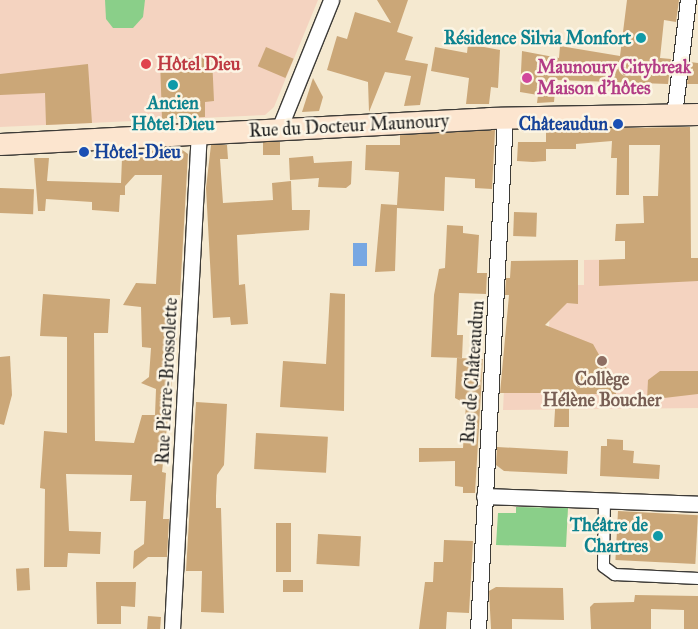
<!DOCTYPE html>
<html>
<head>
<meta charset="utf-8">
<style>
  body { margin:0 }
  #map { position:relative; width:698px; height:629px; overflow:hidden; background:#f5e9d0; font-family:"IM FELL Great Primer",serif }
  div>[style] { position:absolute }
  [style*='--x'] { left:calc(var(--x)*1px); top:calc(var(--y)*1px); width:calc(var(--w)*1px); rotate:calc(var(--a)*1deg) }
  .built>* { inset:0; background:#f4d3c0 }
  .green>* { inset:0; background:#8acf89 }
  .water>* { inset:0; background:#77a7e2; transform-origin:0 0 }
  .building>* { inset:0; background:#cba778; transform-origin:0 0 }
  .roads { filter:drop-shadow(1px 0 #3d3b37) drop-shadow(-1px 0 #3d3b37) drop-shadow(0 1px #3d3b37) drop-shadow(0 -1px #3d3b37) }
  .pedestrian>* { height:11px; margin:-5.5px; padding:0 5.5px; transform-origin:5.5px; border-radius:5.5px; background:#fff }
  .minor>* { height:15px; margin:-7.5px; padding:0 7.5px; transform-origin:7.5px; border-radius:7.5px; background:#fff }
  .secondary>* { height:21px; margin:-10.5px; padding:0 10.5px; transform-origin:10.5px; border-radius:10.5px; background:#fce5cf }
  .dots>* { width:14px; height:14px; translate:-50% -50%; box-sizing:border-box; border:2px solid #fcf5e5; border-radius:50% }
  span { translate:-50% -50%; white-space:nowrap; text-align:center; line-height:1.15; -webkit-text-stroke:5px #fcf5e5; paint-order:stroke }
  .culture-label { font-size:18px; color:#0d838f; font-weight:700 }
  .right { translate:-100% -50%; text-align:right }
  .health-label { font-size:18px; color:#be3a42; font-weight:700 }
  .left { translate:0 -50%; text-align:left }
  .hotel-label { font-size:18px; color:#b23c85; font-weight:700 }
  .transit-label { font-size:18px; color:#164399; font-weight:700 }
  .street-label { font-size:18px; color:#1c1c1c }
  .education-label { font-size:18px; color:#785e54; font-weight:700 }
</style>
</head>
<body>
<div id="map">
  <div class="built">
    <i style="clip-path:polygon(0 0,318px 0,274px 107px,265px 115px,0 127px)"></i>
    <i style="clip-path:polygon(698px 258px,698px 408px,503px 410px,507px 328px,549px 327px,551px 285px,584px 285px,584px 260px)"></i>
  </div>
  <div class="green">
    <i style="clip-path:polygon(105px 0,145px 0,143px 17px,133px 28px,113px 28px,106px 19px)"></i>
    <i style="clip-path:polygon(516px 507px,568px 508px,566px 547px,496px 545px,498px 513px,516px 513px)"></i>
  </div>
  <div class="water">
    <i style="left:353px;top:243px;width:14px;height:23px"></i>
  </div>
  <div class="building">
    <i style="clip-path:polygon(377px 0,408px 0,397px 32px,413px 37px,405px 60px,428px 64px,420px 105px,404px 106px,411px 76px,385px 72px,369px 112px,368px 82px,327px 70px,337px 36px,347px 39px,355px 12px,391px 23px)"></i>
    <i style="clip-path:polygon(627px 0,679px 0,676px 22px,664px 20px,660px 58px,671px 59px,668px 84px,556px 80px,554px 102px,537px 103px,538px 95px,520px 92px,522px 51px,559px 58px,560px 46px,620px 56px)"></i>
    <i style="clip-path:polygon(468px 44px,500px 50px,498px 88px,491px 87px,489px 104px,466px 104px,469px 78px,431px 71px,435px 47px,467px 53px)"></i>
    <i style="left:266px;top:47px;width:30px;height:21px;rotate:23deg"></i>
    <i style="clip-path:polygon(212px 57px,214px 101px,205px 102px,205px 117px,162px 119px,160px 60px)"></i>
    <i style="clip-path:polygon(690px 62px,698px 63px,698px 84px,687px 84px)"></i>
    <i style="clip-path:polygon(88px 64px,92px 123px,46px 125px,45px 93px,0 95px,0 74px)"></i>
    <i style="clip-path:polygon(313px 78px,323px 97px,319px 111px,302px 112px)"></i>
    <i style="clip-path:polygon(690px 127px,691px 258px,698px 258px,698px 281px,599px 286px,599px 260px,625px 259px,625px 241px,615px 241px,616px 224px,644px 223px,643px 196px,658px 196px,660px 145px,629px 145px,629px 195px,616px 195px,617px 158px,611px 158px,612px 141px,576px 144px,576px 149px,546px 149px,546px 161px,533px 162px,517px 161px,518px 142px,546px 142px,546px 129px)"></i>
    <i style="clip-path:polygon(495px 130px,492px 189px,475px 188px,475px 179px,445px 177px,444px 211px,397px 208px,395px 271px,375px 272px,381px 204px,397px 205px,399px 172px,365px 170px,366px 145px,400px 145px,400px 135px)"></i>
    <i style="left:280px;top:142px;width:13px;height:17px;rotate:90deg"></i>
    <i style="clip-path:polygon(211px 145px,227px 145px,228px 159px,220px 159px,223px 203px,273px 200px,272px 183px,291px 181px,292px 210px,310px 210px,309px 230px,237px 235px,239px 285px,245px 284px,248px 324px,231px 325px,230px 317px,213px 318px,206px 188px)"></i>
    <i style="clip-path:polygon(181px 149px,188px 154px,180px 295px,169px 295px,168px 336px,177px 336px,162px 472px,166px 473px,163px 519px,169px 519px,167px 557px,148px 557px,133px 569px,134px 551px,144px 544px,146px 501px,130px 501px,132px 475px,66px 474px,69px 531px,101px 532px,100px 554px,68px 553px,67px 567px,44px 567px,45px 489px,40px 488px,44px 431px,67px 433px,67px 337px,40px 336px,43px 294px,110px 299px,108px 333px,94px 333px,95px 441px,134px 443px,142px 415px,155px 415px,156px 389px,141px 383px,149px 377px,151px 348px,142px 347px,141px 307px,123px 305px,136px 283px,156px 284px,162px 175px,135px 175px,125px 186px,125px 195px,120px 195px,119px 212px,92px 210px,92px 202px,46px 199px,45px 211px,38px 211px,34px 158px,49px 158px,47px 181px,121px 183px,122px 158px,131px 158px,131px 152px)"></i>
    <i style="clip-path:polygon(313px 156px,314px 163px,352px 161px,351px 184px,346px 188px,318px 187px,319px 178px,290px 180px,289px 158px)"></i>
    <i style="left:0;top:188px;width:34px;height:25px;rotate:2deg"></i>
    <i style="left:514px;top:212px;width:23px;height:24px;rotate:2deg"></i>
    <i style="clip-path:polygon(447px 225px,463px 226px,463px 233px,479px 235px,477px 273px,487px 273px,486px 294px,459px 293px,457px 335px,463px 335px,462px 358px,431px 357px,434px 295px,439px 269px,445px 268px)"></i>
    <i style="clip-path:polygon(578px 260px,578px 304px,567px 303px,545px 325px,593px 344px,612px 378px,616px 378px,616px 394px,569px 394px,569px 427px,554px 427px,556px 393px,500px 393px,509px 295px,505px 295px,506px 278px,510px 278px,511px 261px)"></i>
    <i style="clip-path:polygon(330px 293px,345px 294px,344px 411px,280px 407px,283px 361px,326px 364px)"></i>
    <i style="clip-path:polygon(10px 356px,12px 395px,4px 425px,0 424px,0 357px)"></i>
    <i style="clip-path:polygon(457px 358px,483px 359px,475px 493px,463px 493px,463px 487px,455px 486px,455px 461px,419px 462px,419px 448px,463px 448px,466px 404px,455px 398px)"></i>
    <i style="clip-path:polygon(660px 371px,698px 371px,698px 394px,647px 400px,648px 380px)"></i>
    <i style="clip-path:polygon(196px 402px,227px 404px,224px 465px,217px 475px,216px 496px,216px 508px,221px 508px,224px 613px,201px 612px,202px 571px,186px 571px)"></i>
    <i style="left:256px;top:433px;width:72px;height:36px;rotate:3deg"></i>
    <i style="clip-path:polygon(607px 439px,623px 440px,623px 450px,634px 451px,633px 463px,660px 465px,659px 479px,600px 476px,601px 446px,607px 446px)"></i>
    <i style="clip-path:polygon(497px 447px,568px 451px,567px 474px,504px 471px,496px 465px)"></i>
    <i style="left:618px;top:511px;width:80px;height:49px;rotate:3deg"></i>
    <i style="left:276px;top:523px;width:15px;height:49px"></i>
    <i style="left:318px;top:534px;width:43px;height:30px;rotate:3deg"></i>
    <i style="clip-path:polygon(444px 540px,473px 541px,469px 613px,447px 612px,446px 629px,419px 629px,425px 582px,433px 582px,434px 562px,443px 562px)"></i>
    <i style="left:29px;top:568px;width:22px;height:13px;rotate:87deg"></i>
    <i style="left:283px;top:580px;width:20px;height:12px"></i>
    <i style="clip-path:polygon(96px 582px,136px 582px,135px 607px,121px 606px,121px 624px,97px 624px)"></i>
    <i style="clip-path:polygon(496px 587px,563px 588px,564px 620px,512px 619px,512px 629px,491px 629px,489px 591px)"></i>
    <i style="clip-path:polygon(635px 595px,698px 596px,698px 629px,684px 629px,684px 610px,651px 609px,651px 629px,591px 629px,590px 607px,594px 603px,634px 602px)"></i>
    <i style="left:148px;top:616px;width:13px;height:13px;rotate:4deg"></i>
  </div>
  <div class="roads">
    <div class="pedestrian">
      <i style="--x:604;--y:500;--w:66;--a:90.9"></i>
      <i style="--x:603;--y:566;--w:14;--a:36"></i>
      <i style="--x:614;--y:574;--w:84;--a:2.7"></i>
    </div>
    <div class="minor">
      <i style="--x:674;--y:115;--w:116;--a:-83.1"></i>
      <i style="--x:279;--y:129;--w:139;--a:-68"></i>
      <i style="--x:484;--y:496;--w:214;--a:2.1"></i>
      <i style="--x:172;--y:629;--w:495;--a:-86.9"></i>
      <i style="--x:478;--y:629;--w:513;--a:-86.98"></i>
    </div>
    <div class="secondary">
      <i style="--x:0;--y:144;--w:490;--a:-3"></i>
      <i style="--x:489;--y:118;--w:209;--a:-1.1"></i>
    </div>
  </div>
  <div class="dots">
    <i style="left:641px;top:38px;background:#0f9aa8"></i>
    <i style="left:146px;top:64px;background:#e0444e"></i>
    <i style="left:527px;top:78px;background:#d1479c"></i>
    <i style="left:173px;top:85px;background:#0f9aa8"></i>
    <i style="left:618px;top:124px;background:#1a4fb4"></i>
    <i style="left:84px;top:152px;background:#1a4fb4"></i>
    <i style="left:602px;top:361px;background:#8d6e63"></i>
    <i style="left:658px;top:536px;background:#0f9aa8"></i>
  </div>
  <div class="culture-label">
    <span class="right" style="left:631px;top:38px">Résidence Silvia Monfort</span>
    <span style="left:173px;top:114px">Ancien<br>Hôtel Dieu</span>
    <span class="right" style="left:648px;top:536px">Théâtre de<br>Chartres</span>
  </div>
  <div class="health-label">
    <span class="left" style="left:157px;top:64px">Hôtel Dieu</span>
  </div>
  <div class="hotel-label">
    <span class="left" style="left:537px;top:78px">Maunoury Citybreak<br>Maison d'hôtes</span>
  </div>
  <div class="transit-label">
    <span class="right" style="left:608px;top:124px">Châteaudun</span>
    <span class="left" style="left:94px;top:152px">Hôtel-Dieu</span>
  </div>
  <div class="street-label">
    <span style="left:349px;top:126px;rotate:-3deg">Rue du Docteur Maunoury</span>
    <span style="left:473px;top:372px;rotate:-86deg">Rue de Châteaudun</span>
    <span style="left:167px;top:381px;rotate:-87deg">Rue Pierre-Brossolette</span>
  </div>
  <div class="education-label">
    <span style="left:602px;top:390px">Collège<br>Hélène Boucher</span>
  </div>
</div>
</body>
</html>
